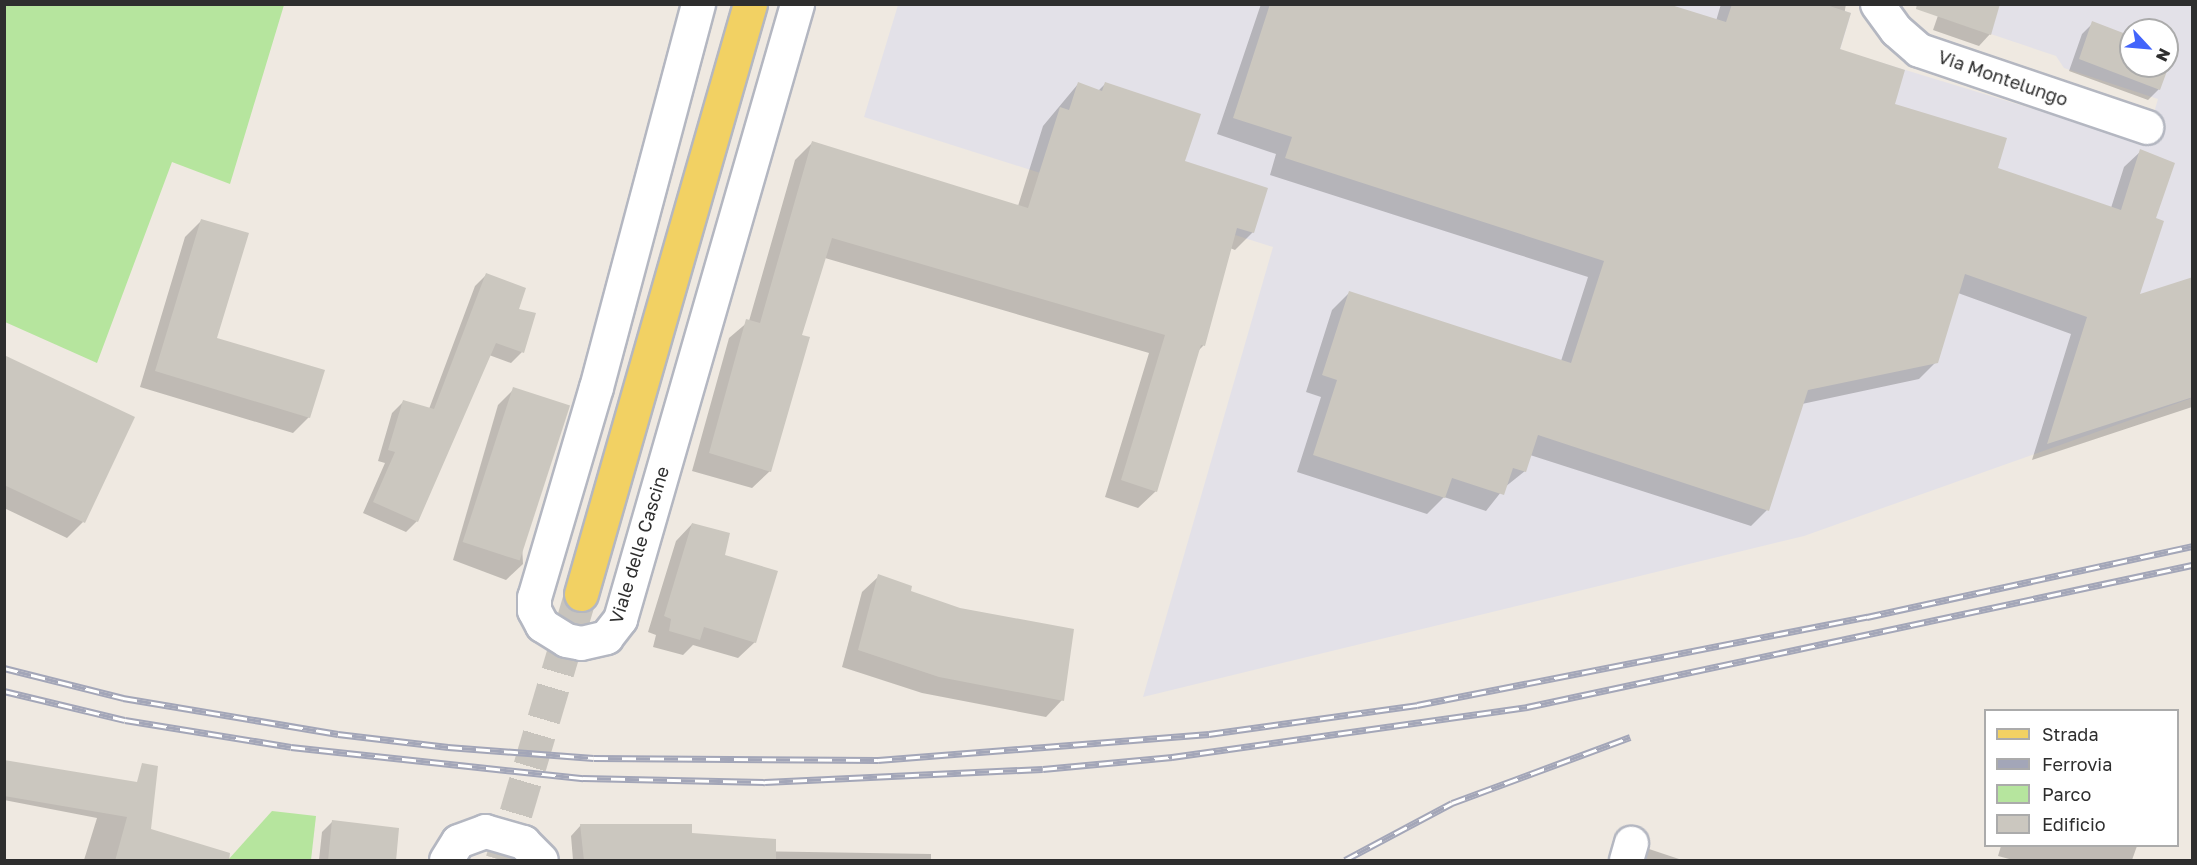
<!DOCTYPE html>
<html>
<head>
<meta charset="utf-8">
<style>
  body { margin:0 }
  #map { position:relative; width:2197px; height:865px; overflow:hidden; background:#efe9e1; font-family:"Golos Text",sans-serif }
  div>[style] { position:absolute }
  [style*='--x'] { left:calc(var(--x)*1px); top:calc(var(--y)*1px); width:calc(var(--w)*1px); rotate:calc(var(--a)*1deg) }
  .industrial>* { inset:0; background:#e3e1e8 }
  .green>* { inset:0; background:#b6e59e }
  .shadow>* { inset:0; background:#0003 }
  .building>* { inset:0; background:#cbc7bf; transform-origin:0 0 }
  .primary-tunnel>* { height:33px; margin-top:-16.5px; transform-origin:0; background:repeating-linear-gradient(90deg,#c8c4bd 0 33px,transparent 0 49px) }
  .roads { filter:drop-shadow(2px 0 #b4b7c1) drop-shadow(-2px 0 #b4b7c1) drop-shadow(0 2px #b4b7c1) drop-shadow(0 -2px #b4b7c1) }
  .minor>* { height:33px; margin:-16.5px; padding:0 16.5px; transform-origin:16.5px; border-radius:16.5px; background:#fff }
  .primary>* { height:33px; margin:-16.5px; padding:0 16.5px; transform-origin:16.5px; border-radius:16.5px; background:#f2d163 }
  .rail>* { height:7px; margin-top:-3.5px; transform-origin:0; background:repeating-linear-gradient(90deg,#fff 0 14px,#a3a6b8 0 28px); box-sizing:border-box; border-block:2px solid #a3a6b8 }
  span { translate:-50% -50%; white-space:nowrap; text-align:center; line-height:1.15; -webkit-text-stroke:5px #fff; paint-order:stroke }
  .street-label { font-size:18px; color:#2e2e2e }
  .frame { position:absolute; inset:0; border:6px solid #2e2e2e; pointer-events:none }
  .legend { position:absolute; left:1984px; top:709px; width:195px; height:138px; box-sizing:border-box; background:#fff; border:2px solid #ababab; margin:0; padding:8px 10px; list-style:none; font-size:18px; color:#2e2e2e }
  .legend li { display:flex; align-items:center; gap:12px; height:30px }
  .legend b { width:30px; border:2px solid #ababab }
  .north { position:absolute; left:2119px; top:18px; width:60px; height:60px; box-sizing:border-box; background:#fff; border:2px solid #ababab; border-radius:50%; rotate:116deg; font-size:16px; font-weight:700; line-height:24px; text-align:center; color:#2e2e2e }
  .north::after { content:''; display:block; margin:auto; width:21px; height:27px; background:#4264fb; clip-path:polygon(50% 0,100% 100%,50% 72%,0 100%) }
</style>
</head>
<body>
<div id="map">
  <div class="industrial">
    <i style="clip-path:polygon(evenodd,1824px 4px,1851px 13px,1840px 50px,2145px 143px,2158px 99px,2064px 68px,2056px 56px,1943px 18px,1948px 5px,2192px 5px,2192px 398px,1804px 536px,1143px 697px,1273px 247px,864px 117px,898px 5px,1824px 4px,2131px 30px,2167px 30px,2167px 66px,2131px 66px,2131px 30px)"></i>
  </div>
  <div class="green">
    <i style="clip-path:polygon(5px 4px,284px 5px,230px 184px,172px 162px,97px 363px,5px 322px)"></i>
    <i style="clip-path:polygon(272px 811px,316px 816px,311px 860px,228px 860px)"></i>
  </div>
  <div class="shadow">
    <i style="clip-path:polygon(1261px 4px,1663px 4px,1716px 21px,1721px 4px,1846px 4px,1838px 50px,1893px 105px,1996px 169px,2111px 208px,2124px 167px,2141px 151px,2154px 219px,2138px 297px,2192px 279px,2192px 407px,2032px 460px,2071px 334px,1958px 293px,1936px 362px,1919px 379px,1802px 404px,1767px 510px,1751px 526px,1530px 455px,1525px 471px,1505px 487px,1486px 511px,1444px 497px,1427px 514px,1297px 472px,1321px 397px,1306px 392px,1332px 310px,1349px 293px,1561px 361px,1588px 277px,1270px 175px,1276px 154px,1217px 134px)"></i>
    <i style="clip-path:polygon(1942px 4px,1990px 34px,1979px 46px,1933px 30px)"></i>
    <i style="clip-path:polygon(2093px 23px,2131px 37px,2131px 66px,2167px 66px,2167px 51px,2172px 53px,2159px 89px,2148px 100px,2069px 71px,2082px 34px)"></i>
    <i style="clip-path:polygon(1078px 84px,1098px 91px,1105px 84px,1253px 232px,1235px 250px,1230px 248px,1203px 346px,1198px 351px,1156px 491px,1138px 508px,1105px 497px,1149px 353px,825px 258px,800px 336px,770px 471px,752px 488px,692px 471px,729px 338px,749px 321px,795px 160px,812px 143px,1018px 206px,1043px 126px)"></i>
    <i style="clip-path:polygon(201px 221px,215px 339px,309px 417px,293px 433px,140px 387px,185px 237px)"></i>
    <i style="clip-path:polygon(486px 275px,517px 310px,522px 352px,511px 363px,489px 355px,417px 521px,406px 532px,363px 513px,385px 463px,378px 461px,392px 413px,403px 402px,429px 409px,475px 286px)"></i>
    <i style="clip-path:polygon(4px 356px,83px 522px,67px 538px,4px 508px)"></i>
    <i style="clip-path:polygon(514px 389px,523px 564px,506px 580px,453px 560px,498px 405px)"></i>
    <i style="clip-path:polygon(692px 524px,723px 556px,755px 642px,738px 658px,693px 645px,683px 655px,653px 647px,656px 635px,648px 632px,676px 541px)"></i>
    <i style="clip-path:polygon(879px 576px,909px 592px,1062px 700px,1046px 717px,922px 693px,842px 667px,862px 592px)"></i>
    <i style="clip-path:polygon(4px 762px,154px 786px,149px 830px,176px 860px,84px 860px,97px 818px,4px 800px)"></i>
    <i style="clip-path:polygon(333px 821px,394px 860px,319px 860px,322px 832px)"></i>
    <i style="clip-path:polygon(581px 825px,738px 851px,931px 854px,931px 860px,573px 860px,571px 836px)"></i>
    <i style="clip-path:polygon(2001px 846px,2137px 846px,2132px 860px,2013px 860px,1998px 856px)"></i>
    <i style="clip-path:polygon(1649px 849px,1682px 860px,1638px 860px)"></i>
  </div>
  <div class="building">
    <i style="clip-path:polygon(1270px 4px,1668px 4px,1726px 22px,1732px 4px,1824px 4px,1851px 13px,1840px 49px,1905px 70px,1895px 104px,2007px 138px,1998px 168px,2121px 210px,2140px 149px,2175px 163px,2156px 218px,2164px 221px,2140px 294px,2193px 277px,2193px 397px,2047px 444px,2087px 317px,1965px 274px,1938px 363px,1808px 390px,1769px 511px,1538px 435px,1526px 472px,1513px 468px,1504px 495px,1452px 478px,1445px 498px,1313px 455px,1337px 380px,1322px 375px,1349px 291px,1571px 363px,1604px 261px,1285px 158px,1292px 137px,1233px 118px)"></i>
    <i style="clip-path:polygon(1917px 4px,2000px 4px,1991px 35px,1916px 9px)"></i>
    <i style="clip-path:polygon(2092px 21px,2131px 36px,2131px 66px,2167px 66px,2167px 49px,2174px 52px,2160px 90px,2079px 59px)"></i>
    <i style="clip-path:polygon(1078px 82px,1102px 91px,1105px 82px,1201px 114px,1185px 161px,1268px 188px,1254px 233px,1237px 228px,1205px 346px,1201px 345px,1157px 492px,1121px 480px,1165px 335px,832px 238px,802px 335px,810px 337px,771px 472px,709px 453px,746px 319px,760px 323px,812px 141px,1028px 208px,1060px 107px,1069px 110px)"></i>
    <i style="clip-path:polygon(201px 219px,249px 233px,217px 338px,325px 370px,310px 418px,155px 371px)"></i>
    <i style="clip-path:polygon(486px 273px,526px 288px,519px 309px,536px 313px,524px 353px,496px 343px,418px 522px,373px 502px,395px 452px,388px 450px,403px 400px,434px 409px)"></i>
    <i style="clip-path:polygon(4px 355px,135px 417px,85px 523px,4px 485px)"></i>
    <i style="left:513px;top:387px;width:60px;height:163px;rotate:18deg"></i>
    <i style="clip-path:polygon(692px 523px,730px 533px,725px 555px,778px 571px,756px 643px,704px 627px,700px 640px,669px 631px,671px 619px,664px 616px)"></i>
    <i style="clip-path:polygon(878px 574px,912px 586px,911px 591px,960px 608px,1074px 629px,1064px 701px,939px 677px,858px 650px)"></i>
    <i style="clip-path:polygon(4px 760px,137px 782px,142px 763px,158px 766px,151px 829px,230px 853px,229px 861px,115px 861px,127px 817px,4px 796px)"></i>
    <i style="clip-path:polygon(332px 820px,399px 828px,396px 861px,328px 861px)"></i>
    <i style="clip-path:polygon(580px 824px,692px 824px,692px 833px,776px 839px,776px 861px,584px 861px)"></i>
  </div>
  <div class="primary-tunnel">
    <i style="--x:502;--y:860;--w:277;--a:-73.5"></i>
  </div>
  <div class="roads">
    <div class="minor">
      <i style="--x:698;--y:4;--w:396;--a:104.9"></i>
      <i style="--x:596;--y:387;--w:219;--a:106.4"></i>
      <i style="--x:534;--y:597;--w:13;--a:90"></i>
      <i style="--x:534;--y:610;--w:17;--a:62"></i>
      <i style="--x:542;--y:625;--w:28;--a:32"></i>
      <i style="--x:566;--y:640;--w:15;--a:11"></i>
      <i style="--x:581;--y:643;--w:26;--a:-13"></i>
      <i style="--x:606;--y:637;--w:23;--a:-52"></i>
      <i style="--x:620;--y:619;--w:640;--a:-73.94"></i>
      <i style="--x:1877;--y:4;--w:32;--a:54"></i>
      <i style="--x:1896;--y:30;--w:30;--a:41"></i>
      <i style="--x:1919;--y:50;--w:240;--a:18.7"></i>
      <i style="--x:446;--y:860;--w:22;--a:-58"></i>
      <i style="--x:458;--y:841;--w:29;--a:-20"></i>
      <i style="--x:485;--y:831;--w:40;--a:16"></i>
      <i style="--x:523;--y:842;--w:25;--a:45"></i>
      <i style="--x:1626;--y:860;--w:18;--a:-74"></i>
    </div>
    <div class="primary">
      <i style="--x:581;--y:594;--w:614;--a:-74.02"></i>
    </div>
  </div>
  <div class="rail">
    <i style="--x:4;--y:668;--w:123;--a:14.1"></i>
    <i style="--x:123;--y:698;--w:218;--a:9.5"></i>
    <i style="--x:338;--y:734;--w:111;--a:6.7"></i>
    <i style="--x:448;--y:747;--w:146;--a:4.3"></i>
    <i style="--x:594;--y:758;--w:284;--a:0.4"></i>
    <i style="--x:878;--y:760;--w:332;--a:-4.5"></i>
    <i style="--x:1209;--y:734;--w:210;--a:-7.9"></i>
    <i style="--x:1417;--y:705;--w:459;--a:-11.1"></i>
    <i style="--x:1867;--y:617;--w:333;--a:-12.3"></i>
    <i style="--x:4;--y:691;--w:124;--a:13.5"></i>
    <i style="--x:125;--y:720;--w:168;--a:9.2"></i>
    <i style="--x:291;--y:747;--w:294;--a:6.1"></i>
    <i style="--x:583;--y:778;--w:182;--a:1.3"></i>
    <i style="--x:765;--y:782;--w:278;--a:-2.7"></i>
    <i style="--x:1043;--y:769;--w:130;--a:-5.3"></i>
    <i style="--x:1172;--y:757;--w:359;--a:-8"></i>
    <i style="--x:1527;--y:707;--w:680;--a:-12.05"></i>
    <i style="--x:1345;--y:860;--w:121;--a:-28"></i>
    <i style="--x:1452;--y:803;--w:190;--a:-20.3"></i>
  </div>
  <div class="street-label">
    <span style="left:2003px;top:78px;rotate:19deg">Via Montelungo</span>
    <span style="left:639px;top:545px;rotate:-73deg">Viale delle Cascine</span>
  </div>
  <div class="frame"></div>
  <ul class="legend">
  <li><b style="height:8px;background:#f2d163"></b>Strada</li>
  <li><b style="height:8px;background:#a3a6b8"></b>Ferrovia</li>
  <li><b style="height:16px;background:#b6e59e"></b>Parco</li>
  <li><b style="height:16px;background:#cbc7bf"></b>Edificio</li>
  </ul>
  <div class="north">N</div>
</div>
</body>
</html>
